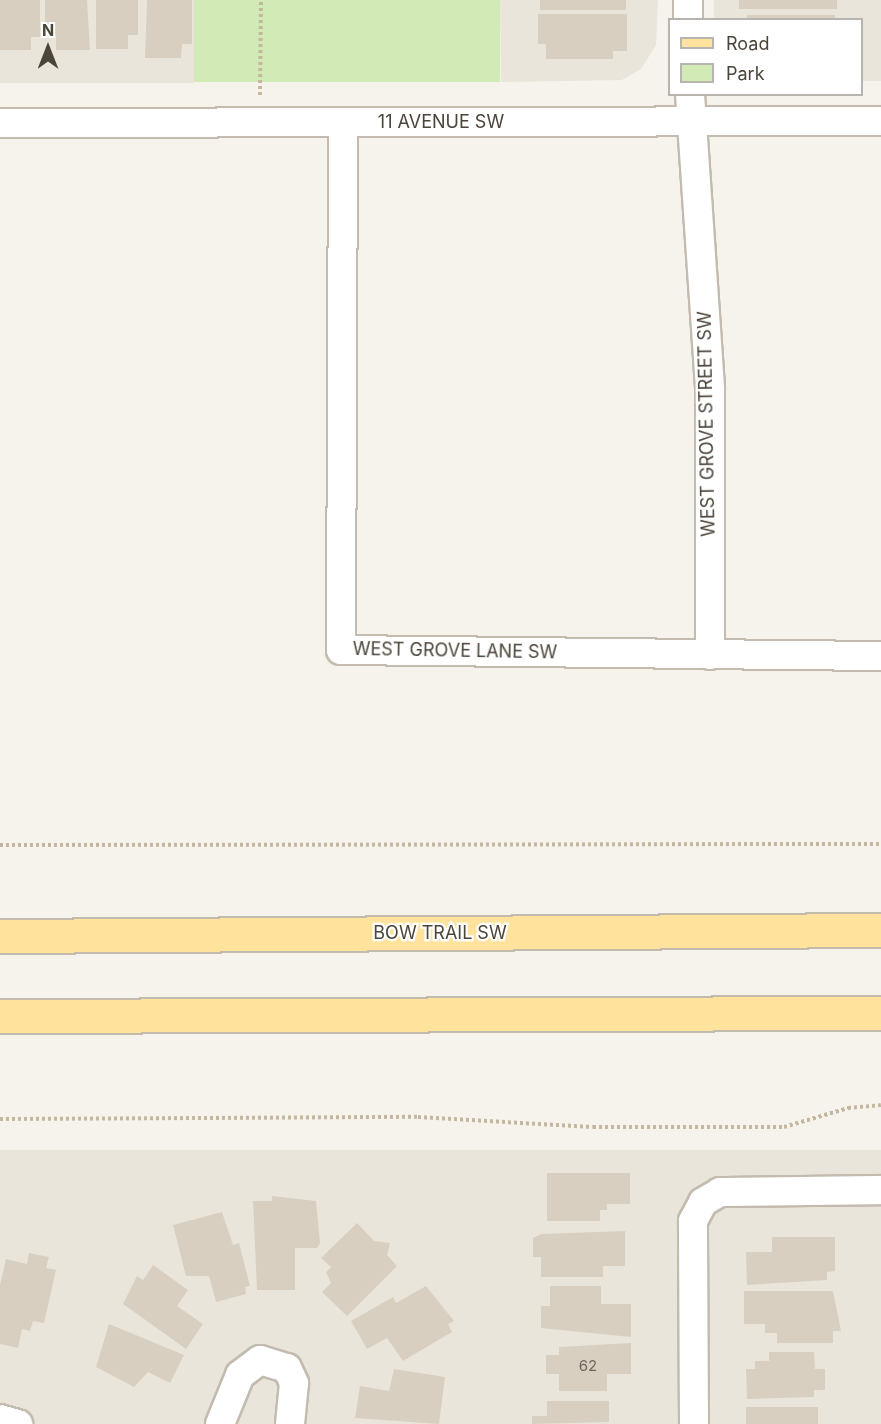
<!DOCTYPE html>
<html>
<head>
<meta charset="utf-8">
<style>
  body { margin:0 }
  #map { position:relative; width:881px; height:1424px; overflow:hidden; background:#f6f3ec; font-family:Inter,sans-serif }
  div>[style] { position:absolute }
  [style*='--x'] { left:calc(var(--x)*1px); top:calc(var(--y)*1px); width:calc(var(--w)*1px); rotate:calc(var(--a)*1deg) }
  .residential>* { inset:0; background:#eae5da; transform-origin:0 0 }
  .green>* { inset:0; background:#d2eab5; transform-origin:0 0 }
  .building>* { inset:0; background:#d8cfc1; transform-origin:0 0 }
  .path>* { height:4px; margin-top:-2px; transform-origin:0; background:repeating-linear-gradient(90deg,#c4b79f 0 3px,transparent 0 6px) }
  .roads { filter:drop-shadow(2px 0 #c2bbae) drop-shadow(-2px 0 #c2bbae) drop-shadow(0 2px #c2bbae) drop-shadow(0 -2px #c2bbae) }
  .minor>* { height:28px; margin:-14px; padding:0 14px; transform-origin:14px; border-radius:14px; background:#fff }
  .major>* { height:33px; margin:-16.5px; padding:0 16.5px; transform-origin:16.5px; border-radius:16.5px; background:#ffe39c }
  span { translate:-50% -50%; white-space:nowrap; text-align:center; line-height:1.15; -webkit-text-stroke:4.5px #fff; paint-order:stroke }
  .number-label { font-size:15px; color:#6e675b }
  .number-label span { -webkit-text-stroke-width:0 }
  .street-label { font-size:18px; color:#4b4439 }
  .legend { position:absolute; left:668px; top:18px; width:195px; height:78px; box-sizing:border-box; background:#fff; border:2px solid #b7b4b0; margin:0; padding:8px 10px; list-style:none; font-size:18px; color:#4b4439 }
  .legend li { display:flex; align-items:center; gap:12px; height:30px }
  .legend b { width:30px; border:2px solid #b7b4b0 }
  .north { position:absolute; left:18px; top:18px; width:60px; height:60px; -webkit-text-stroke:4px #fff; paint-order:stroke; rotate:0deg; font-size:16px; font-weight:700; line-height:24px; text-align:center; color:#4b4439 }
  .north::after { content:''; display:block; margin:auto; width:21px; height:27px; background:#4b4439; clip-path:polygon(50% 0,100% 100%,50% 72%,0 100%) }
</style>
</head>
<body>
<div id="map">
  <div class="residential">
    <i style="left:0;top:0;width:194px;height:83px"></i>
    <i style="clip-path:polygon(500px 0,658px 0,656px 45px,641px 69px,622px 80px,501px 82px)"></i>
    <i style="clip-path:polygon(714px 0,881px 0,881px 81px,862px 81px,862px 20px,714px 19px)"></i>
    <i style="left:881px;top:1150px;width:274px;height:881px;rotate:90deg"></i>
  </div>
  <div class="green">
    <i style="left:194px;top:0;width:306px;height:82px"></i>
  </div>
  <div class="building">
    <i style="clip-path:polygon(0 0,40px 0,40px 37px,31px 37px,31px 50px,0 50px)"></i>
    <i style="clip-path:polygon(45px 0,87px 0,90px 50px,56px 50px,56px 36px,45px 36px)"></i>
    <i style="clip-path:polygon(96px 0,138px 0,138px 35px,128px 35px,128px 49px,96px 49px)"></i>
    <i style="clip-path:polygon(147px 0,192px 0,192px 44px,182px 44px,181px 58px,145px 58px)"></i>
    <i style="left:540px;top:0;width:86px;height:10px"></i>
    <i style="left:739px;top:0;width:98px;height:9px"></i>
    <i style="clip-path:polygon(538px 14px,627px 14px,627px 51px,613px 51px,613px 59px,546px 59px,546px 44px,538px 44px)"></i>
    <i style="left:747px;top:15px;width:88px;height:5px"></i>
    <i style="clip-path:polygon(547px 1173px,630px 1173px,630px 1204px,607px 1204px,607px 1210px,600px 1210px,600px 1221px,547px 1221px)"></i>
    <i style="clip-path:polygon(272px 1196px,316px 1201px,320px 1243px,317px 1248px,295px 1248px,295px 1290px,257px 1290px,253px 1201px,272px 1201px)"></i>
    <i style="clip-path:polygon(222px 1212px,233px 1245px,239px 1243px,250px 1286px,245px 1287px,246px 1294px,216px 1302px,209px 1276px,186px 1276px,173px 1225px)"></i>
    <i style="clip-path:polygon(357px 1223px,374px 1241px,390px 1243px,387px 1255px,397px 1266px,347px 1316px,322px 1292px,331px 1283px,326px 1272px,331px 1267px,321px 1258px)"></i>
    <i style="clip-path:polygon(625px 1231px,625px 1266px,603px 1266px,603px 1277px,541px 1277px,541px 1257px,533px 1257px,533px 1238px,541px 1234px)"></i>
    <i style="clip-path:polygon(772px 1237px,835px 1237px,835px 1271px,827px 1272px,827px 1280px,747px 1285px,746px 1252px,772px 1252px)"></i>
    <i style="clip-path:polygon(29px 1253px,49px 1257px,46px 1268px,56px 1270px,44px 1323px,33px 1321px,30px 1331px,22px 1329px,18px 1348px,0 1344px,0 1285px,6px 1259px,27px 1264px)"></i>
    <i style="clip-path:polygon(153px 1265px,188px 1290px,177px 1306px,203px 1324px,186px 1349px,123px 1304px,137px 1276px,143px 1280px)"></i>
    <i style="clip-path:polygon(426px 1286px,454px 1321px,448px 1324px,452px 1332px,403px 1361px,387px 1338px,367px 1349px,351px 1321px,393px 1297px,396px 1303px)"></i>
    <i style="clip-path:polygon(550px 1286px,601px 1286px,601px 1304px,631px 1304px,631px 1337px,541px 1328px,541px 1306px,550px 1306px)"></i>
    <i style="clip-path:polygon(744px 1291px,833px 1291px,841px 1331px,833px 1331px,833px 1343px,777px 1343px,777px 1333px,765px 1333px,765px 1324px,744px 1324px)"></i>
    <i style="clip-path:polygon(109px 1324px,184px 1355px,170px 1383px,148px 1372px,134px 1387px,96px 1367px)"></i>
    <i style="clip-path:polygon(631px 1343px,631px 1374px,607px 1374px,607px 1391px,559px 1391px,559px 1374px,546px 1374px,546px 1355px,559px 1355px,559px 1347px)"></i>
    <i style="clip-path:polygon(769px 1352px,814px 1352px,815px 1369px,825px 1369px,825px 1390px,814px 1390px,814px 1397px,747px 1399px,746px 1369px,755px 1369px,755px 1361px,769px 1361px)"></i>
    <i style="clip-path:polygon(394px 1369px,445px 1377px,439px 1424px,355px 1418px,360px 1386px,389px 1391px)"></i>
    <i style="clip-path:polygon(547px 1401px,609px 1401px,609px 1422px,532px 1424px,532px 1416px,547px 1416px)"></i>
    <i style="left:746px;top:1407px;width:72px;height:17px"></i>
  </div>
  <div class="path">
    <i style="--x:260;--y:95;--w:95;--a:-89.4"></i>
    <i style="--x:0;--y:845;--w:881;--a:-0.07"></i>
    <i style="--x:0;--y:1119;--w:418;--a:-0.3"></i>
    <i style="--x:418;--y:1117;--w:175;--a:3.3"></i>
    <i style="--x:593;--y:1127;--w:191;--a:0"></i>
    <i style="--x:784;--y:1127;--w:67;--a:-16.5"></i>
    <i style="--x:848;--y:1108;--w:33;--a:-5"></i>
  </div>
  <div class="roads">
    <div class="minor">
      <i style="--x:688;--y:0;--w:20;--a:90"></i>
      <i style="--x:690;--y:94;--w:296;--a:86.1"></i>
      <i style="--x:710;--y:389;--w:266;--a:90"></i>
      <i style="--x:0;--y:123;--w:881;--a:-0.13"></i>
      <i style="--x:343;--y:123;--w:527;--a:90.22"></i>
      <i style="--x:341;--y:650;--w:540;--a:0.64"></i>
      <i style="--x:0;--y:1419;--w:19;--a:16"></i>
      <i style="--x:220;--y:1424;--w:53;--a:-67.8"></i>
      <i style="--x:240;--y:1375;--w:25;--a:-37"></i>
      <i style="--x:260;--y:1360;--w:28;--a:17"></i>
      <i style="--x:287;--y:1368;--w:17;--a:65"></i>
      <i style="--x:294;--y:1383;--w:41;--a:95.6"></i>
      <i style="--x:694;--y:1424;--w:203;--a:-90.3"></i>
      <i style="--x:693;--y:1221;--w:21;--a:-62"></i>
      <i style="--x:703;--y:1202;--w:20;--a:-30"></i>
      <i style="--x:720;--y:1192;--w:161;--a:-0.7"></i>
    </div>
    <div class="major">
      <i style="--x:0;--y:936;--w:881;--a:-0.39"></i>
      <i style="--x:0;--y:1016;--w:881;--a:-0.2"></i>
    </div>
  </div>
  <div class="number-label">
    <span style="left:588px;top:1366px">62</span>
  </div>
  <div class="street-label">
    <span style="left:441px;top:122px">11 AVENUE SW</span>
    <span style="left:707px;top:424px;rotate:-91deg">WEST GROVE STREET SW</span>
    <span style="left:455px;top:651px;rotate:1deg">WEST GROVE LANE SW</span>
    <span style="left:440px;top:933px">BOW TRAIL SW</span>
  </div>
  <ul class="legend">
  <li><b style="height:8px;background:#ffe39c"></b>Road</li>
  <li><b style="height:16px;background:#d2eab5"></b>Park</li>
  </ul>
  <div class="north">N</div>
</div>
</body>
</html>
